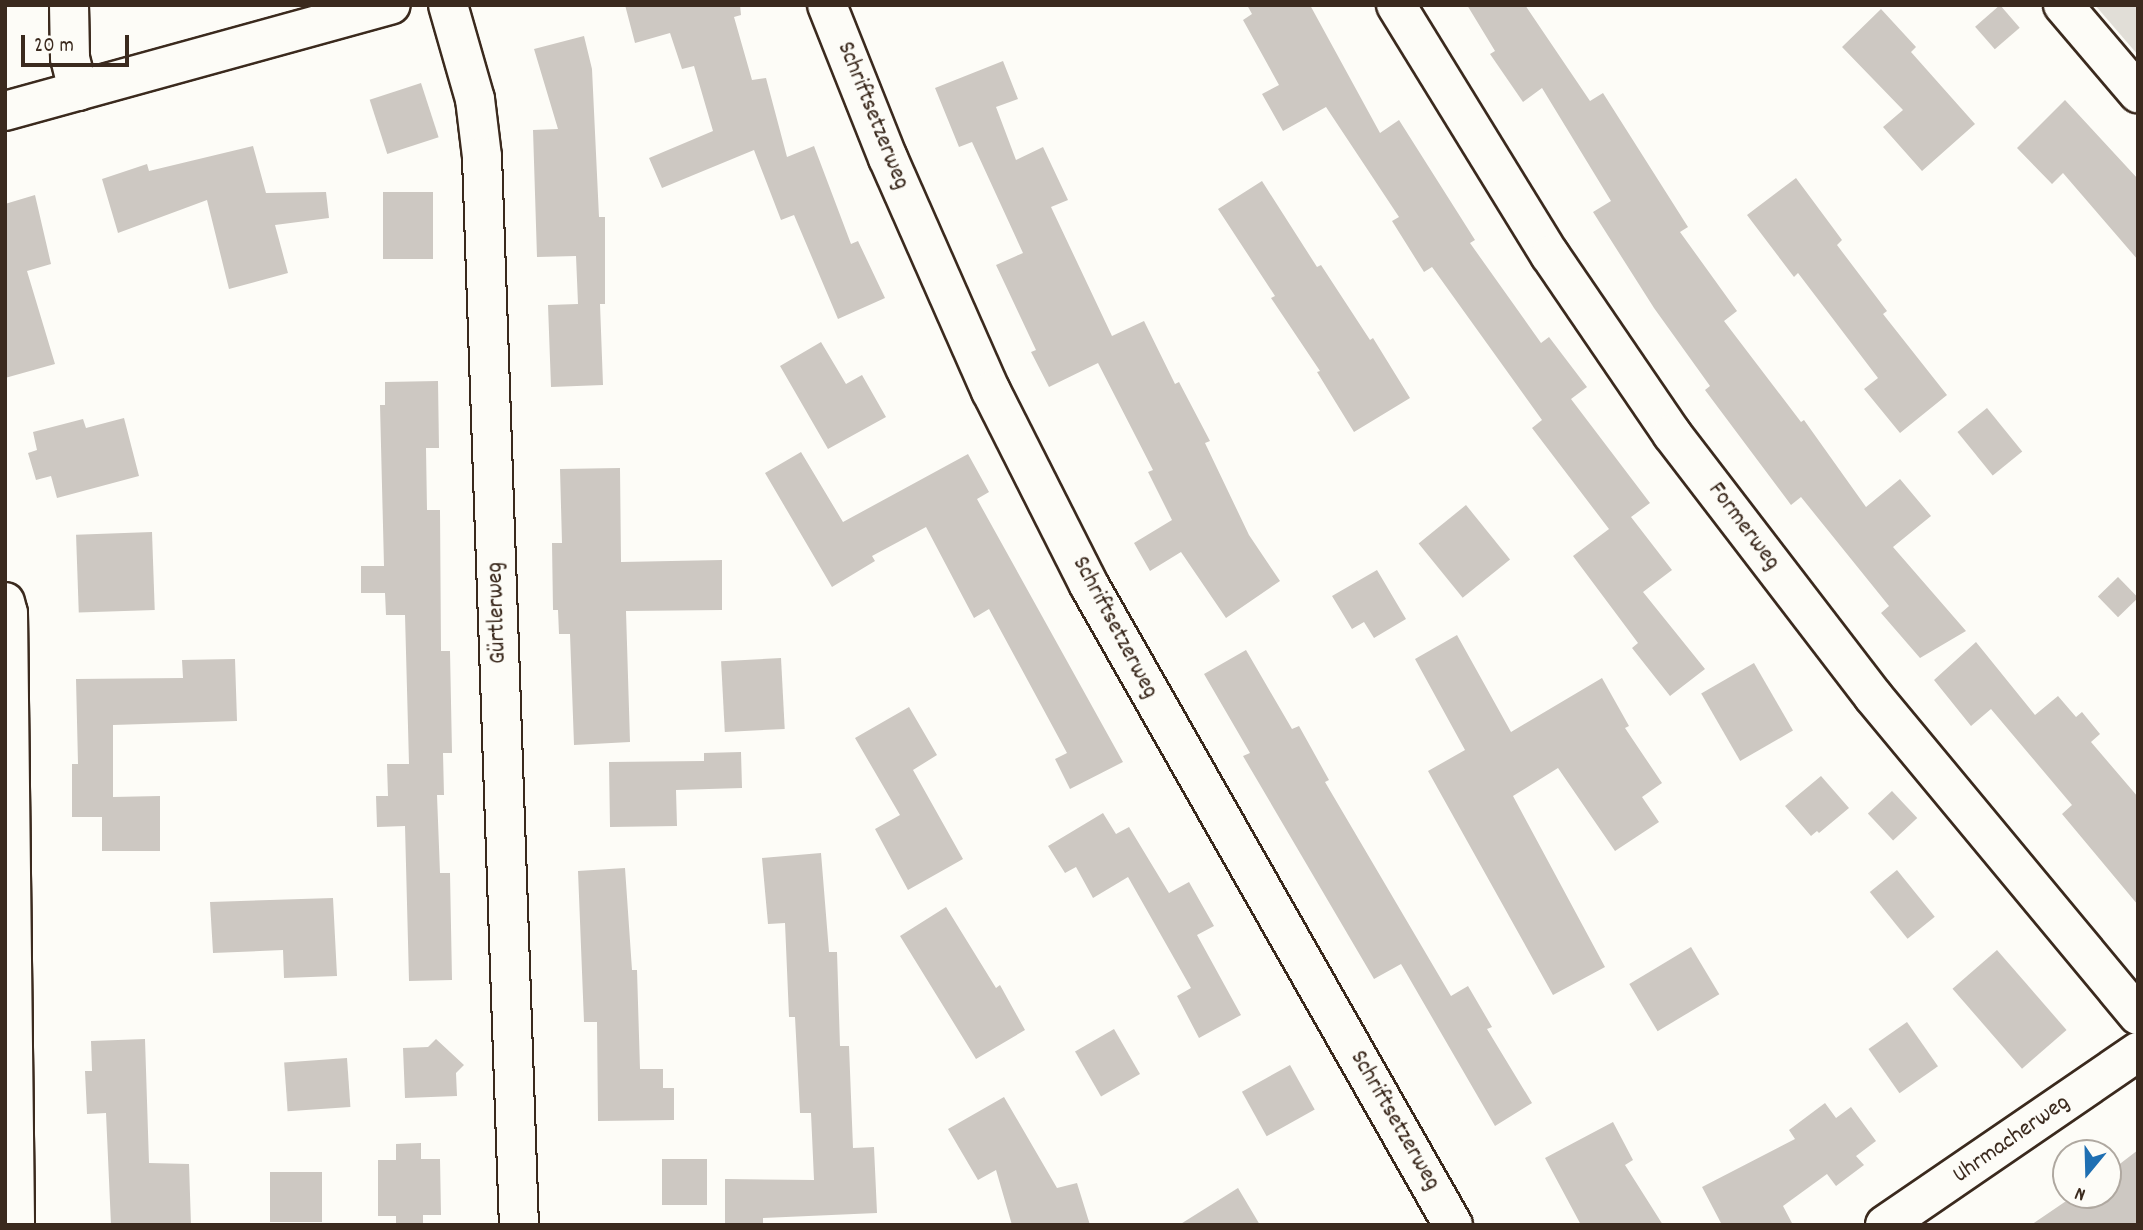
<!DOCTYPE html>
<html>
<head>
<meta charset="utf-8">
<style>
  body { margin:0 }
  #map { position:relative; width:2143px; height:1230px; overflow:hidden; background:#fdfcf7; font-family:Dekko,sans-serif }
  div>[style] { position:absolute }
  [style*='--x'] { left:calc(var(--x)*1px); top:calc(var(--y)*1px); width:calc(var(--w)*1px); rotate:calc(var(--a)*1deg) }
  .green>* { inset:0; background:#e1ded7 }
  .building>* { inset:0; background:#cdc8c2; transform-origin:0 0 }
  .roads { filter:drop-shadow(2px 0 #3b2a1e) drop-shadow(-2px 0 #3b2a1e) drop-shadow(0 2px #3b2a1e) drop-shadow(0 -2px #3b2a1e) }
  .street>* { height:38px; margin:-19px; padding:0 19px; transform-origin:19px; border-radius:19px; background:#fdfcf7 }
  span { translate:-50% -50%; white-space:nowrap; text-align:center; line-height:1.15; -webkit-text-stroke:5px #fdfcf7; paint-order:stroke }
  .street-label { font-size:24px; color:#3b2a1e }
  .frame { position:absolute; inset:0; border:7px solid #3b2a1e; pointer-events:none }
  .north { position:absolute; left:2052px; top:1139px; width:70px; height:70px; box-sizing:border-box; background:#fdfcf7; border:2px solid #afa8a0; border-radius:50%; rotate:199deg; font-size:19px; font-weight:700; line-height:28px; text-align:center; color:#3b2a1e }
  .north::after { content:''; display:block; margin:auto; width:24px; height:32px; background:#1f6fb2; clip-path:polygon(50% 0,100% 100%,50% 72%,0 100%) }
  .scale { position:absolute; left:21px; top:35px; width:108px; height:32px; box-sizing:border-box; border:4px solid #3b2a1e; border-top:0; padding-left:9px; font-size:21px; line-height:24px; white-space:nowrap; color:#3b2a1e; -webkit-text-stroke:5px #fdfcf7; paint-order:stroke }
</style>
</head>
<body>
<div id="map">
  <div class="green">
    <i style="clip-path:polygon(2095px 5px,2138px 5px,2138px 55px)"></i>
  </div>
  <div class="building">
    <i style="clip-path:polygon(625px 5px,740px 5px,741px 15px,734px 17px,752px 80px,766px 78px,787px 157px,814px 146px,851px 244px,858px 241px,885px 298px,838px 319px,794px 215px,781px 220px,754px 150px,662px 188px,649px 158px,713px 131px,694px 66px,682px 69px,670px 33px,635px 43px)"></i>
    <i style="clip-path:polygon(1247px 5px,1310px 5px,1380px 133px,1399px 120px,1475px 240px,1470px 243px,1541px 343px,1549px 337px,1587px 387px,1571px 399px,1650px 503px,1631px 517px,1672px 570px,1643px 592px,1705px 669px,1670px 696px,1632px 648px,1638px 643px,1573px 556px,1609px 529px,1532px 428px,1542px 420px,1432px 267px,1424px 272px,1392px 221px,1399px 217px,1326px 107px,1283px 131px,1262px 94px,1279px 85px,1243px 20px,1252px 14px)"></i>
    <i style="clip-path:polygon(1467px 5px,1525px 5px,1590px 101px,1603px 93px,1688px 227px,1680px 232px,1737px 311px,1724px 321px,1801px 422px,1804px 420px,1866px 507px,1900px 479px,1931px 516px,1893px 547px,1966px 631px,1920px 658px,1881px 613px,1889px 606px,1801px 497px,1791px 505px,1705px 390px,1710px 386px,1654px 308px,1593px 212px,1611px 201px,1542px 88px,1523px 102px,1490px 54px,1495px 51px)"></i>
    <i style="left:2000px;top:5px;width:30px;height:33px;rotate:49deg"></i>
    <i style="clip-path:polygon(1881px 9px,1916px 47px,1911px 52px,1975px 124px,1922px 171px,1883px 127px,1903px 110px,1842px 47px)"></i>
    <i style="clip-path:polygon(584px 36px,592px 69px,599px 217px,605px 217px,605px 304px,600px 304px,603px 385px,551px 387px,548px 305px,578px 304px,576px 256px,537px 257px,533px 130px,558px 129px,534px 49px)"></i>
    <i style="clip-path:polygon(1003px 61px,1018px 99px,996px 107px,1016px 160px,1043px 147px,1068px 200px,1051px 207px,1112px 336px,1144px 321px,1175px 384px,1179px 382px,1210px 441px,1205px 443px,1249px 535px,1280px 581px,1226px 618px,1181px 552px,1150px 571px,1134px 543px,1172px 520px,1148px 472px,1153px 470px,1098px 363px,1049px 387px,1031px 352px,1036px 350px,996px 265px,1023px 253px,972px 142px,959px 147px,935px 88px)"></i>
    <i style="left:421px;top:83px;width:57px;height:54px;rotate:72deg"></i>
    <i style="clip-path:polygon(2065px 100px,2138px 179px,2138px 260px,2063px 173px,2052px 184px,2017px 148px)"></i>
    <i style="clip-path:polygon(253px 146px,266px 193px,326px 192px,329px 218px,275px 225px,288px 273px,229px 289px,207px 200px,118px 233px,102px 179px,147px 164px,149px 171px)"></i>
    <i style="clip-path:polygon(1796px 178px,1842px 240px,1837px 245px,1887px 311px,1883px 314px,1947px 395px,1900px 433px,1864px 389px,1878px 378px,1798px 273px,1794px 277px,1747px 215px)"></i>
    <i style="clip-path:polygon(1262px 181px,1317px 267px,1321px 265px,1370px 340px,1373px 338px,1410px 398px,1354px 432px,1317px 372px,1320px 371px,1271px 298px,1275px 296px,1218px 209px)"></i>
    <i style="left:383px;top:192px;width:50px;height:67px"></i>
    <i style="clip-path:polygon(35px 195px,51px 264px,27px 271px,55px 364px,5px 378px,5px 204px)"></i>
    <i style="clip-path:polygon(821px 342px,846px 384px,862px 375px,886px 417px,828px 449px,780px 366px)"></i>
    <i style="clip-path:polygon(438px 381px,439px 448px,426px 448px,427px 510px,440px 510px,441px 651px,450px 651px,452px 753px,443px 753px,444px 795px,437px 795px,440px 873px,450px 873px,452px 980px,409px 981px,405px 826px,377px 827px,376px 796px,388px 796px,387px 764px,409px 764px,405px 615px,386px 615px,385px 593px,361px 593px,361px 566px,384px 566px,380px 405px,385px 405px,385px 382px)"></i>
    <i style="left:1987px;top:408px;width:56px;height:38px;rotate:51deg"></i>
    <i style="clip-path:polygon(124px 418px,139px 476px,57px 498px,51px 476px,36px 480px,28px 453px,37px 450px,33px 432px,83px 419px,86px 428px)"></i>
    <i style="clip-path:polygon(801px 452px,843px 522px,968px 454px,989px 492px,977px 499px,1123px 762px,1070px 789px,1055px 759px,1067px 753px,989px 609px,974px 618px,926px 527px,872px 556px,875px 561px,832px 587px,765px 473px)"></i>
    <i style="clip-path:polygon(620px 468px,621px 562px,722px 560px,722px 610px,626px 611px,630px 742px,574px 745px,570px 634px,559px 634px,558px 610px,553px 610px,552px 543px,562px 543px,560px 469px)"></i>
    <i style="left:1466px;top:505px;width:70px;height:61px;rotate:51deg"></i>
    <i style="left:152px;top:532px;width:78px;height:76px;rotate:88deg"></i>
    <i style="clip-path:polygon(1377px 570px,1406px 619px,1374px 638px,1364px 622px,1352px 629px,1332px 596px)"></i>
    <i style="left:2118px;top:577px;width:29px;height:28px;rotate:46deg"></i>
    <i style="clip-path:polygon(1457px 635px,1511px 732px,1602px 678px,1629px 726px,1625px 728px,1662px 783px,1642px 797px,1659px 822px,1615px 851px,1558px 768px,1513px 796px,1605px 967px,1553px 995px,1428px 771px,1465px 750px,1415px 659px)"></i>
    <i style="clip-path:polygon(1976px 642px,2035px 715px,2058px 696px,2076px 717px,2082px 712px,2100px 734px,2091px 742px,2138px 797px,2138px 905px,2062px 814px,2072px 805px,1991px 709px,1971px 726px,1934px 680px)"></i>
    <i style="clip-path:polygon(1246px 650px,1292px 729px,1299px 726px,1329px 780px,1325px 782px,1451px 996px,1468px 986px,1492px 1027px,1487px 1029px,1532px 1103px,1495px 1126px,1401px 964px,1374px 979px,1243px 756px,1250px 753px,1204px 674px)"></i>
    <i style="left:781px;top:658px;width:71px;height:60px;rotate:87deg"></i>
    <i style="clip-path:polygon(235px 659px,237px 721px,113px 725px,113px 797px,160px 796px,160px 851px,102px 851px,102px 817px,72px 817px,72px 764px,78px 764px,76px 679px,183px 678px,182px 660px)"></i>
    <i style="left:1754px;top:663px;width:78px;height:61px;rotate:60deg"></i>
    <i style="clip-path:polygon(909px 707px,937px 755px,913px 770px,963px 859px,908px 890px,875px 829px,900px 815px,855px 738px)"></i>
    <i style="clip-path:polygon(741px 752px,742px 788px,676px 790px,677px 826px,610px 827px,609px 762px,704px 761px,704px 753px)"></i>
    <i style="clip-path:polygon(1821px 776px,1849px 808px,1819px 833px,1817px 831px,1811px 836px,1785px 806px)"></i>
    <i style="left:1892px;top:791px;width:37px;height:33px;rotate:47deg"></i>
    <i style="clip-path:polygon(1103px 813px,1116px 834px,1129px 827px,1169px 893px,1189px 882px,1214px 926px,1197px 935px,1241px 1015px,1199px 1038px,1177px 996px,1191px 988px,1128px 877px,1093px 898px,1076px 867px,1065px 873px,1048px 846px)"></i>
    <i style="clip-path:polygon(821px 853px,829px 952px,837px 952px,840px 1046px,849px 1046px,853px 1148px,874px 1147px,877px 1213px,763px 1218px,763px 1224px,725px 1224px,725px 1179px,814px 1180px,811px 1113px,800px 1113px,795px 1017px,789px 1017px,785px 923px,768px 924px,762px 858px)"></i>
    <i style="clip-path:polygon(625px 868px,632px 970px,637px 970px,640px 1069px,663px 1069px,663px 1088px,674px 1088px,674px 1120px,598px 1121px,597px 1022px,584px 1022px,578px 871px)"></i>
    <i style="left:1897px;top:870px;width:60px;height:35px;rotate:51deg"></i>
    <i style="clip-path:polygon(333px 898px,337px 976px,284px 978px,283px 950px,213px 953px,210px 902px)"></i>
    <i style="clip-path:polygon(946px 907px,996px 988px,1000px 985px,1025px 1030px,976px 1059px,900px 936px)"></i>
    <i style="left:1691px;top:947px;width:55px;height:72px;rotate:59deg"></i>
    <i style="left:1997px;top:950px;width:106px;height:59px;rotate:49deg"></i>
    <i style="left:1907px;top:1022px;width:54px;height:47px;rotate:55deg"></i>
    <i style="left:1114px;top:1029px;width:52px;height:45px;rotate:60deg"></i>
    <i style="clip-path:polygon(145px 1039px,149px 1163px,189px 1164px,191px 1225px,111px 1225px,106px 1113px,87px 1114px,85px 1071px,92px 1071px,91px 1041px)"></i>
    <i style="clip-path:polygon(436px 1039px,464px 1065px,456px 1073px,457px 1096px,405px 1098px,403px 1048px,428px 1047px)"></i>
    <i style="left:347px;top:1058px;width:49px;height:63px;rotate:86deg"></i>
    <i style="left:1290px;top:1065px;width:51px;height:55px;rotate:61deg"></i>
    <i style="clip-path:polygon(1004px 1097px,1057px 1188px,1077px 1183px,1090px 1225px,1012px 1225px,996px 1170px,978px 1180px,948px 1129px)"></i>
    <i style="clip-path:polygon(1825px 1103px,1836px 1118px,1851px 1107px,1876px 1141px,1856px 1156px,1864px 1165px,1836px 1186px,1827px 1174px,1783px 1206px,1793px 1225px,1722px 1225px,1702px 1187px,1795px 1139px,1789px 1130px)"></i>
    <i style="clip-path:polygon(1613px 1122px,1633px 1160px,1625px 1165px,1663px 1225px,1581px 1225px,1545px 1158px)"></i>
    <i style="clip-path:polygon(421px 1143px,421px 1159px,440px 1159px,441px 1215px,423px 1215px,423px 1225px,396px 1225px,396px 1216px,378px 1216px,378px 1160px,396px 1160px,396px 1144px)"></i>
    <i style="clip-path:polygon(2138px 1150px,2138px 1225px,2031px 1225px,2075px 1195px,2108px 1195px,2108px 1173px)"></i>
    <i style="left:662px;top:1159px;width:45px;height:46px"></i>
    <i style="left:322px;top:1172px;width:50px;height:52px;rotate:90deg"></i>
    <i style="clip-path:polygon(1238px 1188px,1260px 1225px,1179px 1225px)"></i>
  </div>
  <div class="roads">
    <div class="street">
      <i style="--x:69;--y:5;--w:53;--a:88.9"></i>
      <i style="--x:70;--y:58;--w:34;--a:76"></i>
      <i style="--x:448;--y:5;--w:98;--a:74"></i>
      <i style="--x:475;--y:99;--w:58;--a:83.1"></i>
      <i style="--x:482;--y:157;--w:1069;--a:88.02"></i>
      <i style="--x:827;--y:5;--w:165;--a:68.3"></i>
      <i style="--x:888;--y:158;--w:255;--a:66.2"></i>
      <i style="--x:991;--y:391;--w:217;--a:63.2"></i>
      <i style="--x:1089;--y:585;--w:736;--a:60.37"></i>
      <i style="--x:1396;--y:5;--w:294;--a:58.4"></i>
      <i style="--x:1550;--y:255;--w:217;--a:55.7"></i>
      <i style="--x:1672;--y:434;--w:330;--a:52.5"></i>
      <i style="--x:1873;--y:696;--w:415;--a:50.3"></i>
      <i style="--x:2063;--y:5;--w:116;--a:49.6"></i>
      <i style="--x:5;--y:111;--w:400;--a:-15.4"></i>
      <i style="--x:5;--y:602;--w:11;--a:75"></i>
      <i style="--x:8;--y:613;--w:612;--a:89.34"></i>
      <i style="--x:1885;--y:1225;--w:306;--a:-34.4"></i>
    </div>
  </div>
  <div class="street-label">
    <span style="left:872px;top:116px;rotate:68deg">Schriftsetzerweg</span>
    <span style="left:1743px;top:527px;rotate:53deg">Formerweg</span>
    <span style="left:498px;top:613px;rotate:-92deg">Gürtlerweg</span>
    <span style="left:1114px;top:628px;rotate:62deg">Schriftsetzerweg</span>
    <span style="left:1394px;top:1121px;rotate:60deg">Schriftsetzerweg</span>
    <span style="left:2012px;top:1140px;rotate:-35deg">Uhrmacherweg</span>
  </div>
  <div class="frame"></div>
  <div class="north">N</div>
  <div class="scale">20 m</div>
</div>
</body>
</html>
